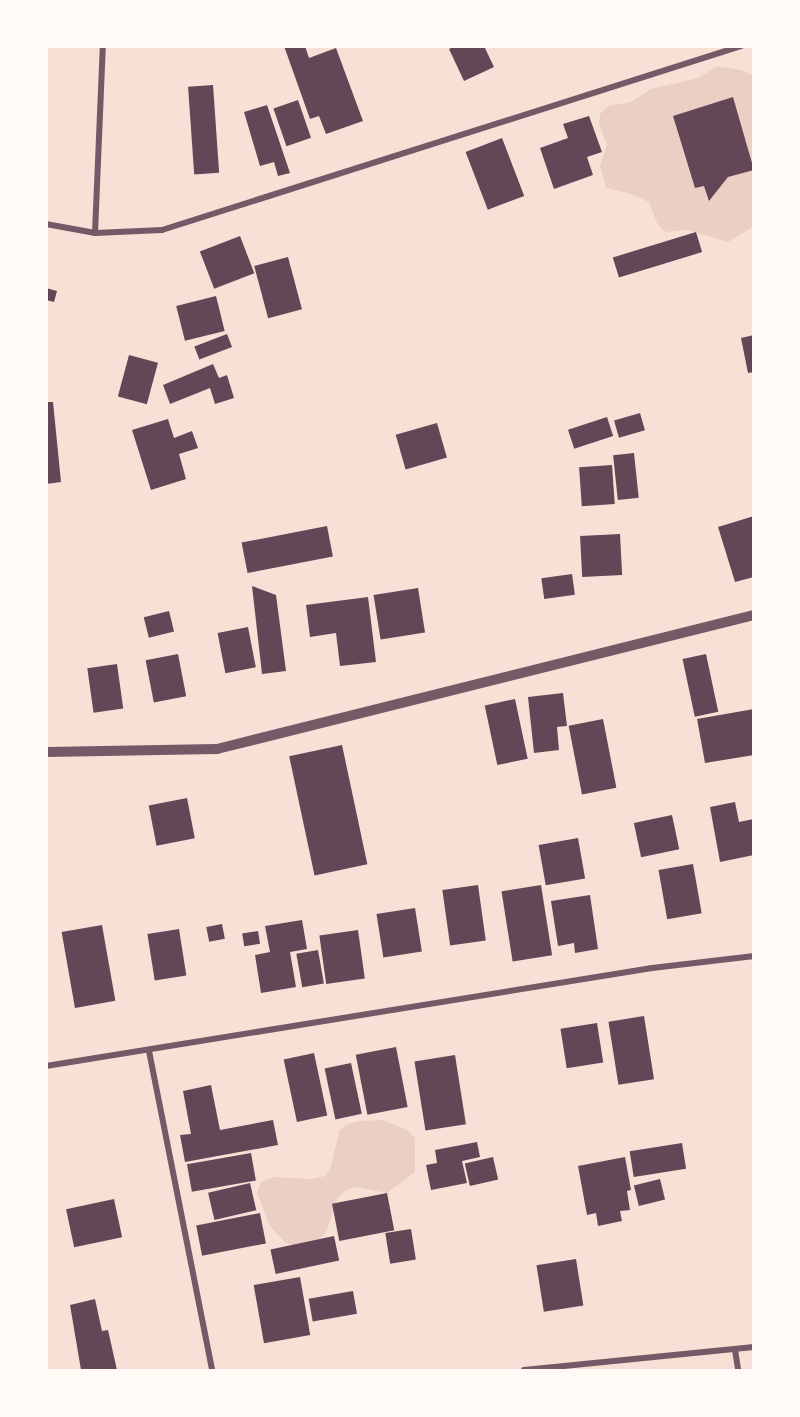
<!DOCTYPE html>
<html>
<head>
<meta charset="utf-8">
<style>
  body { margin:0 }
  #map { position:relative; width:800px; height:1417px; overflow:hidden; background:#f7e1d7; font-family:"Nunito Sans",sans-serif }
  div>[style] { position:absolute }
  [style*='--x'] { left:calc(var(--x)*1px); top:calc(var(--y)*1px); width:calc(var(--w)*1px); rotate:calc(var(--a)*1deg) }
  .green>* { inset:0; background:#ebcfc5 }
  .building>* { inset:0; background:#644757; transform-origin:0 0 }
  .minor>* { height:6px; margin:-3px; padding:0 3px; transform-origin:3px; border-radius:3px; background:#755966 }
  .tertiary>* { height:10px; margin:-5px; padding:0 5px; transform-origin:5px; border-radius:5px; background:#755966 }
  span { translate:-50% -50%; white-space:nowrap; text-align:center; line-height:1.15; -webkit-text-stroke:4.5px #fffaf5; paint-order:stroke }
  .frame { position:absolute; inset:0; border:48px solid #fffaf5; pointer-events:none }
</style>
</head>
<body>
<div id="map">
  <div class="green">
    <i style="clip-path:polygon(717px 66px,741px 70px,754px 76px,753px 227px,728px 242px,687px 230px,665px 232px,657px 223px,649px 202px,628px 193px,606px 188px,600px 166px,607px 145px,599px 124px,600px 114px,608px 106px,631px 102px,651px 89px,698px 78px)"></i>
    <i style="clip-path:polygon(382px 1120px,406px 1129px,415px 1138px,415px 1172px,387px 1193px,356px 1187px,346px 1190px,337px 1198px,327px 1231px,319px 1240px,296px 1246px,286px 1243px,269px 1225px,257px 1192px,261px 1182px,274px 1177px,311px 1179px,325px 1176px,331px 1167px,339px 1131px,348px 1124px,360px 1121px)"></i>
  </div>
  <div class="building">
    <i style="clip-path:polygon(284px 46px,305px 46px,309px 58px,336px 48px,363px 121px,326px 134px,319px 116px,310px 119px)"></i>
    <i style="clip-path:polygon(455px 46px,484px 46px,494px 67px,464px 81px,449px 49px)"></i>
    <i style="left:213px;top:85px;width:88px;height:25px;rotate:86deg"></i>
    <i style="clip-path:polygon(733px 97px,754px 170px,728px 177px,709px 201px,704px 186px,695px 188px,673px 116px)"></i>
    <i style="left:298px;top:100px;width:40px;height:26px;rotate:71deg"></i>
    <i style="clip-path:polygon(267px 105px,290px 173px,278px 176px,274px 162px,260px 166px,244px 112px)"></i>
    <i style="clip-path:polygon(589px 116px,602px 152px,587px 157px,593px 175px,554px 189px,540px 148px,568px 138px,563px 124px)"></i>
    <i style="left:502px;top:138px;width:62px;height:39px;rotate:69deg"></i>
    <i style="left:696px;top:232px;width:21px;height:87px;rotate:73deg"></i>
    <i style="left:240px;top:236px;width:40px;height:43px;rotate:69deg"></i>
    <i style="left:288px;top:257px;width:54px;height:35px;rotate:75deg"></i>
    <i style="clip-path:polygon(46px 288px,57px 291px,54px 302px,46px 300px)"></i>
    <i style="left:216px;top:296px;width:36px;height:41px;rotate:76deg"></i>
    <i style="left:227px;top:334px;width:14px;height:35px;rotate:69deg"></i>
    <i style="clip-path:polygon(754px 335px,754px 372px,748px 373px,741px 338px)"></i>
    <i style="left:129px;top:355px;width:30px;height:43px;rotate:15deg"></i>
    <i style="clip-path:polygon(213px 364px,219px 378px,227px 375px,234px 398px,215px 404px,210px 388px,170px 404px,163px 385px)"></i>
    <i style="clip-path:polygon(46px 402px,53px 402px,61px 482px,46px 484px)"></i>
    <i style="left:640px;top:413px;width:18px;height:27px;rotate:74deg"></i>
    <i style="left:607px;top:417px;width:20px;height:41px;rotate:72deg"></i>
    <i style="clip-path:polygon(168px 419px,174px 438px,192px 431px,198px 448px,179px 454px,186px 479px,151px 490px,132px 430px)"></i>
    <i style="left:437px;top:423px;width:36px;height:43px;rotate:74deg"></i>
    <i style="left:634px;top:453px;width:45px;height:21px;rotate:84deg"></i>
    <i style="left:612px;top:465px;width:39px;height:33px;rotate:86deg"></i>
    <i style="clip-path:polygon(754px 516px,754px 577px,735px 582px,718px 527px)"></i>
    <i style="left:327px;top:526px;width:31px;height:87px;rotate:79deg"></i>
    <i style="left:620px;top:534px;width:41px;height:40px;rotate:87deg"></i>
    <i style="left:572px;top:574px;width:21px;height:31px;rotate:82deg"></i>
    <i style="clip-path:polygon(252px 586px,276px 595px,286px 671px,262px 674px)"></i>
    <i style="left:418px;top:588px;width:45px;height:45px;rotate:81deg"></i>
    <i style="clip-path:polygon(368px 597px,376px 662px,340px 666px,336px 633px,310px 637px,306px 605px)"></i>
    <i style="left:169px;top:611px;width:21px;height:26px;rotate:76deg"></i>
    <i style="left:248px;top:627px;width:41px;height:31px;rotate:79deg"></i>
    <i style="left:178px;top:654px;width:43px;height:33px;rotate:79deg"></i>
    <i style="left:706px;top:654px;width:59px;height:24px;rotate:78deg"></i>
    <i style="left:117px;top:664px;width:45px;height:30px;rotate:82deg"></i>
    <i style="clip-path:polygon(563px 693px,567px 726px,557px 727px,559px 750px,534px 753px,528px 697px)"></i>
    <i style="left:515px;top:699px;width:61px;height:31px;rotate:78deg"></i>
    <i style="clip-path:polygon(754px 709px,754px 755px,705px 763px,697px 719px)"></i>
    <i style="left:603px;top:719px;width:70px;height:35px;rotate:79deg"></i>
    <i style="left:342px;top:745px;width:122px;height:54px;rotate:78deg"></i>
    <i style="left:187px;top:798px;width:41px;height:39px;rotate:79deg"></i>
    <i style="clip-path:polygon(735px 802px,739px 822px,754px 819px,754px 855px,720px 862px,710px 807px)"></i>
    <i style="left:672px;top:815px;width:35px;height:39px;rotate:78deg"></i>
    <i style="left:578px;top:838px;width:41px;height:40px;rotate:80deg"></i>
    <i style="left:693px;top:864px;width:50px;height:35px;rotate:80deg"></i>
    <i style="left:478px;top:885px;width:56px;height:36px;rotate:82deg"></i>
    <i style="left:541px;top:885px;width:71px;height:40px;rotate:81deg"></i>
    <i style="clip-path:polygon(590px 895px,598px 949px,575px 953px,574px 943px,558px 946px,551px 901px)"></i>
    <i style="left:415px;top:908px;width:44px;height:39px;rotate:81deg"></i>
    <i style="clip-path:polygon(302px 920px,307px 949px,290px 952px,296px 987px,261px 993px,255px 955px,270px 952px,265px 926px)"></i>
    <i style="left:222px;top:924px;width:15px;height:16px;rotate:79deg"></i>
    <i style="left:102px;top:925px;width:77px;height:41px;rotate:80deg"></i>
    <i style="left:179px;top:929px;width:47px;height:32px;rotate:81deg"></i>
    <i style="left:358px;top:930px;width:49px;height:39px;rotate:82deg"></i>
    <i style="left:258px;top:931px;width:13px;height:16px;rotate:81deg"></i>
    <i style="left:318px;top:950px;width:34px;height:22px;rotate:80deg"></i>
    <i style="left:644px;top:1016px;width:64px;height:36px;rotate:81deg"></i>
    <i style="left:597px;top:1023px;width:40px;height:37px;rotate:81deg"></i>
    <i style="left:396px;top:1047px;width:61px;height:41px;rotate:79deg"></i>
    <i style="left:314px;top:1053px;width:64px;height:31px;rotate:78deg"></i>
    <i style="left:455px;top:1055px;width:70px;height:41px;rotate:81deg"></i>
    <i style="left:351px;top:1063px;width:52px;height:27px;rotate:78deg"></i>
    <i style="clip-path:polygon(211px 1085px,220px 1130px,273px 1120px,278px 1145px,185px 1162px,180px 1135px,191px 1134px,183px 1091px)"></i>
    <i style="clip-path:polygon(477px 1142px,480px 1157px,462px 1161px,467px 1183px,431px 1190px,426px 1165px,437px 1163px,435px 1150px)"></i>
    <i style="left:682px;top:1143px;width:26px;height:53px;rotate:81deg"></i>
    <i style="left:251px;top:1153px;width:28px;height:65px;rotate:80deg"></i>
    <i style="left:493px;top:1157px;width:23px;height:29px;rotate:77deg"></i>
    <i style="clip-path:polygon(625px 1157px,631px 1190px,627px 1191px,630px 1210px,620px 1211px,622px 1221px,598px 1226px,596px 1213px,587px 1215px,578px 1166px)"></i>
    <i style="left:660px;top:1179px;width:21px;height:27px;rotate:76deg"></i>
    <i style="left:250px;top:1183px;width:28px;height:43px;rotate:77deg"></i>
    <i style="left:387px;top:1193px;width:38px;height:56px;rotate:79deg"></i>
    <i style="left:114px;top:1199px;width:39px;height:49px;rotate:78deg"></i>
    <i style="left:260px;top:1213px;width:31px;height:65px;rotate:79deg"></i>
    <i style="left:411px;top:1229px;width:31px;height:26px;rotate:81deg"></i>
    <i style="left:334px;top:1236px;width:25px;height:65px;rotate:78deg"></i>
    <i style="left:576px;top:1259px;width:47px;height:40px;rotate:81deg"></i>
    <i style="left:300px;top:1277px;width:59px;height:47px;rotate:80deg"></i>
    <i style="left:353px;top:1291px;width:23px;height:45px;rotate:80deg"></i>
    <i style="clip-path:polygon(95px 1299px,102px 1331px,108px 1330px,117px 1370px,81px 1370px,70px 1305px)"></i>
  </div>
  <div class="minor">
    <i style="--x:46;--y:224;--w:50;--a:10.4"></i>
    <i style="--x:95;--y:233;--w:67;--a:-2.6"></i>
    <i style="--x:162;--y:230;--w:608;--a:-17.63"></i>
    <i style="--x:95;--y:233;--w:187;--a:-87.6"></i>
    <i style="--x:149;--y:1051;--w:325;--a:78.8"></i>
    <i style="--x:46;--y:1066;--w:614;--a:-9.19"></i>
    <i style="--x:652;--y:968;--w:103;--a:-6.7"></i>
    <i style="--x:735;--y:1350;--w:20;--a:81"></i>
    <i style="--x:524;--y:1370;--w:231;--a:-5.7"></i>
  </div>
  <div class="tertiary">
    <i style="--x:46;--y:752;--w:171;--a:-1"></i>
    <i style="--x:217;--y:749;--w:553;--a:-14.01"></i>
  </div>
  <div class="frame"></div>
</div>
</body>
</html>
